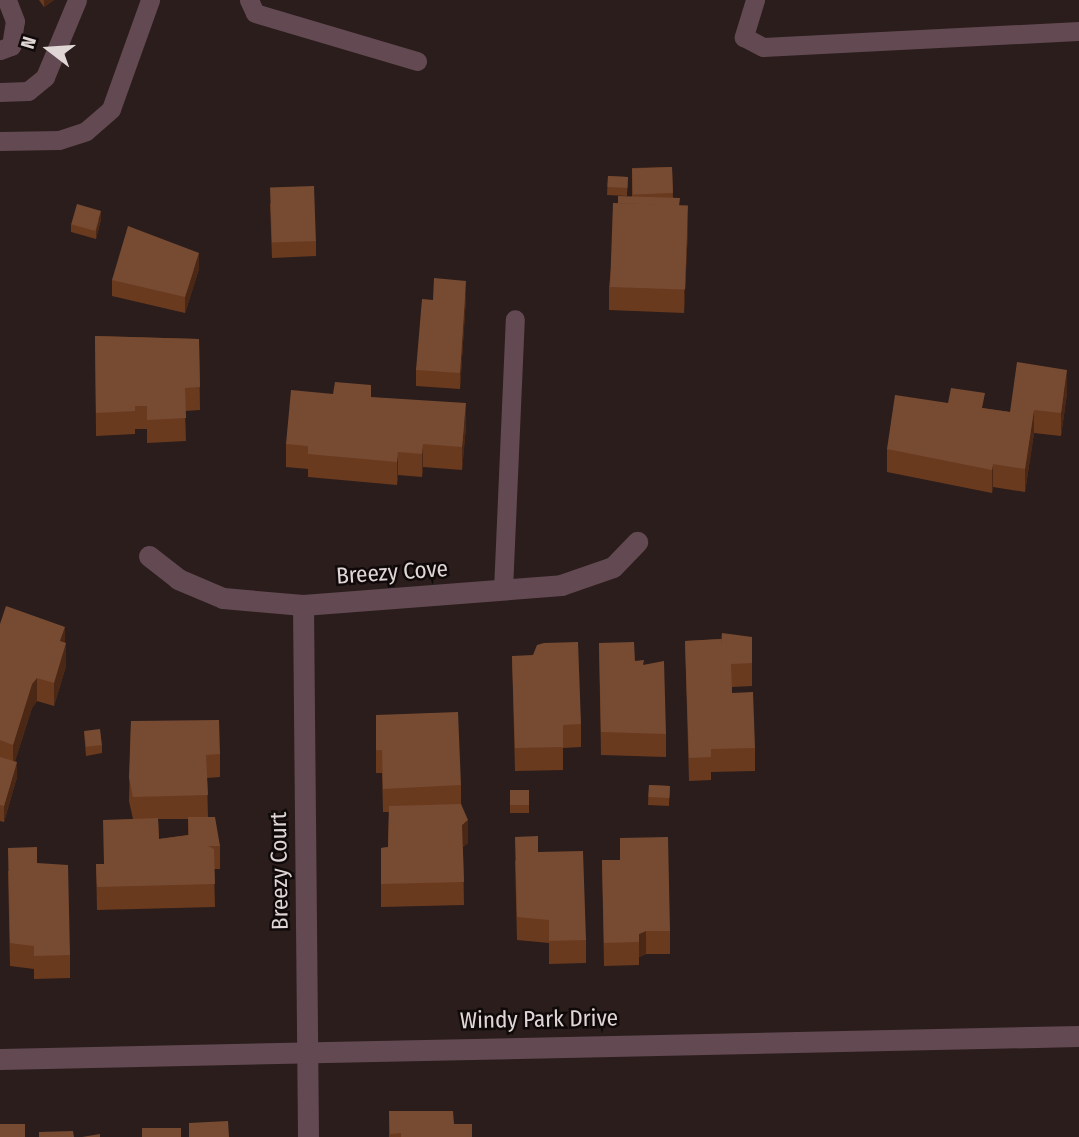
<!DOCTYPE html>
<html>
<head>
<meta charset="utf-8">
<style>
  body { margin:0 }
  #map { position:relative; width:1079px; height:1137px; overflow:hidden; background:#2a1d1c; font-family:"Fira Sans Condensed",sans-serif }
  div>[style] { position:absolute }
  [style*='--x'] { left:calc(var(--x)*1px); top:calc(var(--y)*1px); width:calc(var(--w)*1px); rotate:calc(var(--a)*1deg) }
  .lane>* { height:19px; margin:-9.5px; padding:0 9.5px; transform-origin:9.5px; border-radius:9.5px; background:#634952 }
  .street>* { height:21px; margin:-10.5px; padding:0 10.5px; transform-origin:10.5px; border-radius:10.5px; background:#634952 }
  .wall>* { inset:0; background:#6a3a1f; transform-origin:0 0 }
  .shaded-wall>* { inset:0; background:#4b2715 }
  .building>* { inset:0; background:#774b32; transform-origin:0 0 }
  span { translate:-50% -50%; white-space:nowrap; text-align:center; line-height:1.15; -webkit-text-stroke:5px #0f0909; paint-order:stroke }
  .street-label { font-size:23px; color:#e0d6d6 }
  .north { position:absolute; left:14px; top:14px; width:70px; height:70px; -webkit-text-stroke:5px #0f0909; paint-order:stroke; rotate:287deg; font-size:19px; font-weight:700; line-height:28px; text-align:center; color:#e0d6d6 }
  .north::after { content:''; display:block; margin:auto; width:24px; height:32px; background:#e0d6d6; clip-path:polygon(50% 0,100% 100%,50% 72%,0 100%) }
</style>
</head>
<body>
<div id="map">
  <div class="lane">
    <i style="--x:249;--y:0;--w:14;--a:65"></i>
    <i style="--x:255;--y:13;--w:169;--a:16.5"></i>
    <i style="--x:755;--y:0;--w:39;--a:107"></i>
    <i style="--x:744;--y:37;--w:21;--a:28"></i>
    <i style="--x:763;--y:47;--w:316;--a:-2.9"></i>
    <i style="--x:0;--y:50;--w:12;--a:-20"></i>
    <i style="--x:11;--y:46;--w:25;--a:-81"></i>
    <i style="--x:15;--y:21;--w:22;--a:-111"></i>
    <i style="--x:0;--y:92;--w:28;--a:-2"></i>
    <i style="--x:28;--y:91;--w:22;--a:-39"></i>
    <i style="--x:45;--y:77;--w:83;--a:-67.4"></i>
    <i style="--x:0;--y:141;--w:59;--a:-1"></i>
    <i style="--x:59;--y:140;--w:28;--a:-18"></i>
    <i style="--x:86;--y:131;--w:33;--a:-41"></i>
    <i style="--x:111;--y:109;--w:116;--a:-70.3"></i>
    <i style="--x:503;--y:590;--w:271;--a:-87.5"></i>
  </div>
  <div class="street">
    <i style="--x:149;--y:556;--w:37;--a:38"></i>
    <i style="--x:178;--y:579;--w:49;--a:22.9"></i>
    <i style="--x:223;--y:598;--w:80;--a:5"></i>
    <i style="--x:303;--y:605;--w:259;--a:-4.4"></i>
    <i style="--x:561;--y:585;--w:55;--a:-19.1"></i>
    <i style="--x:613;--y:567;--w:35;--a:-46"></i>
    <i style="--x:303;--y:605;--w:532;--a:89.46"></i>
    <i style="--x:0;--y:1059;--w:1079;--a:-1.22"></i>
  </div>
  <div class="wall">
    <i style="clip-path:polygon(39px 0,54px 0,44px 7px)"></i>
    <i style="clip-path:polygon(672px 167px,673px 198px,680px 206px,688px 229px,684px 313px,609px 310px,609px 287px,618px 203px,632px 197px,632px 168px)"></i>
    <i style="left:608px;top:176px;width:20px;height:19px;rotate:3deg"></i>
    <i style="clip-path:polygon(270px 203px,316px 241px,316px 256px,272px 258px)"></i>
    <i style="clip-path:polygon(101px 219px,96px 239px,71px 232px,71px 224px)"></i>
    <i style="clip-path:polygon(199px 269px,185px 313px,112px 296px,112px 280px)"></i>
    <i style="clip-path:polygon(466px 297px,460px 389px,416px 386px,416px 370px,433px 300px)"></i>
    <i style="clip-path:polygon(95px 336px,199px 339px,200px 410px,185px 411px,186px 441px,147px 443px,147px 429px,135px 429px,135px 434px,96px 436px)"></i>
    <i style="clip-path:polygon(1067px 393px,1061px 436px,1034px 433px,1025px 492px,993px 487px,992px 493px,887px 472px,887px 449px,948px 403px,1010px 412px)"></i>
    <i style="clip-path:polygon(371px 397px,466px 426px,462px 470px,423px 467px,422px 477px,398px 475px,397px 485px,308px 477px,308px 469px,286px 467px,286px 444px)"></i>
    <i style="clip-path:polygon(0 624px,65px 642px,66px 666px,54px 706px,37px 701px,32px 708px,15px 761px,17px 777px,4px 822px,0 821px)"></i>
    <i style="clip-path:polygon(752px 637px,752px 686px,732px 687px,732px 693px,755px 748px,755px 771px,711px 772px,711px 780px,689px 781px,685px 641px,721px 639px)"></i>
    <i style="clip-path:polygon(599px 643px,644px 665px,666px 734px,666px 757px,601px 755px)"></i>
    <i style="clip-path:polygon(512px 656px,581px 724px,581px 747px,563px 748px,563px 770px,515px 771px)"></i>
    <i style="clip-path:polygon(376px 715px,461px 785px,461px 804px,468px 843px,463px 847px,464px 905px,381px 907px,381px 848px,388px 847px,389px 812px,383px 812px,382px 773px,376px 773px)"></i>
    <i style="clip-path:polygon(evenodd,131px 721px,220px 754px,220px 777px,207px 778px,208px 817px,220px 846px,220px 869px,214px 869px,215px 907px,97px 910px,96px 864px,104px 864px,133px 819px,129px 801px,131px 721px,158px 819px,188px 819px,188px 835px,159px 839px,158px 819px)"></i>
    <i style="clip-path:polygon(84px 732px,102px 745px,102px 753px,86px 756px)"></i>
    <i style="left:649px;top:785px;width:21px;height:20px;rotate:3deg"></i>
    <i style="left:510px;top:790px;width:19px;height:23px"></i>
    <i style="clip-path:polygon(515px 860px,586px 940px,586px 963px,549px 964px,549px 943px,517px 940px)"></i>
    <i style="clip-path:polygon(602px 860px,670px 931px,670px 954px,646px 954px,639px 957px,639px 965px,604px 966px)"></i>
    <i style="clip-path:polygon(37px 863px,70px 955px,70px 978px,34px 979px,34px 969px,10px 966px,8px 871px)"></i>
    <i style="clip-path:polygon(389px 1111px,454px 1124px,472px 1137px,389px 1137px)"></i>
  </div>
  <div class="shaded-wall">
    <i style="clip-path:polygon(44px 0,54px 0,44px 7px)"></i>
    <i style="clip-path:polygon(688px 206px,688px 229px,684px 313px,684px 290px)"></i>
    <i style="clip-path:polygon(101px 211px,101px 219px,96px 239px,96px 231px)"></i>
    <i style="clip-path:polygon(199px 253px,199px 269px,185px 313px,185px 297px)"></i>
    <i style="clip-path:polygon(466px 281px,466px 297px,460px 389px,460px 373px)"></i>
    <i style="clip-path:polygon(1067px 370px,1067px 393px,1061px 436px,1061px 413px)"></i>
    <i style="clip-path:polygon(466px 403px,466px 426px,462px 470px,462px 447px)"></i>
    <i style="clip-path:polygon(1034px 410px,1034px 433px,1025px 492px,1025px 469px)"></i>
    <i style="clip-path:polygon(423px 444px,423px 467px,422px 477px,422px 454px)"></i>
    <i style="clip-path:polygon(398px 452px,398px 475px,397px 485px,397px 462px)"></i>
    <i style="clip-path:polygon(993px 464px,993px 487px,992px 493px,992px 470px)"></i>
    <i style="clip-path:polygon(65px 627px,65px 648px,66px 643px,66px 666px,54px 706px,54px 683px,60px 641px)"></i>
    <i style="clip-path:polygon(37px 678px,37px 701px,32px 708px,13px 768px,13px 745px,32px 684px)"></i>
    <i style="clip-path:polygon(17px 762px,17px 777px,4px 822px,4px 806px)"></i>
    <i style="clip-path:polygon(468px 820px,468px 843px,462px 848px,462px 825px)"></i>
    <i style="clip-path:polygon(646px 931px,646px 954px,639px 957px,639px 934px)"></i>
  </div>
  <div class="building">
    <i style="left:672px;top:167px;width:26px;height:40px;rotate:88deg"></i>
    <i style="left:608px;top:176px;width:20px;height:11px;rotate:3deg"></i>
    <i style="left:314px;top:186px;width:55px;height:44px;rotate:88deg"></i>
    <i style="clip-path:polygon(618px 196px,680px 198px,679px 206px,618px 203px)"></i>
    <i style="left:613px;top:203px;width:75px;height:84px;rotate:2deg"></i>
    <i style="left:77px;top:204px;width:25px;height:21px;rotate:16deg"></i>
    <i style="clip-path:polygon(128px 226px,199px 253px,185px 297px,112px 280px)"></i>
    <i style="clip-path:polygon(434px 278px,466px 281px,460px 373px,416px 370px,422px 299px,433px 300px)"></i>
    <i style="clip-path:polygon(95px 336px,199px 339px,200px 387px,185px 388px,186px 418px,147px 420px,147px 406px,135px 406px,135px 411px,96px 413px)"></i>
    <i style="clip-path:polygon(1017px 362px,1067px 370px,1061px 413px,1034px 410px,1025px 469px,993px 464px,992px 470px,887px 449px,895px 395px,948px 403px,951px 388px,985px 393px,982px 408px,1010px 412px)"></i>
    <i style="clip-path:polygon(335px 382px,371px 385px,371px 397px,466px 403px,462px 447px,423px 444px,422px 454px,398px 452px,397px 462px,308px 454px,308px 446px,286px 444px,291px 390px,333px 394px)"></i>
    <i style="clip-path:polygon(6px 606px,65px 627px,60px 641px,66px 643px,54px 683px,37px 678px,32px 684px,13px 745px,0 740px,0 624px)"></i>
    <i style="clip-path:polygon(722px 633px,752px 637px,752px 663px,731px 664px,732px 693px,753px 692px,755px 748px,711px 749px,711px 757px,689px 758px,685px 641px,721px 639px,721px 645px)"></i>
    <i style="clip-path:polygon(578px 642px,581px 724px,563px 725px,563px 747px,515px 748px,512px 656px,533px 655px,537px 645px,544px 643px)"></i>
    <i style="clip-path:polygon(634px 642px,635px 661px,644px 660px,643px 665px,664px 661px,666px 734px,601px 732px,599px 643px)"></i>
    <i style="clip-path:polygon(458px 712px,461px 785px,383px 789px,382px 750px,376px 750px,376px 715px)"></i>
    <i style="clip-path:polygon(219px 720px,220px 754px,206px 755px,208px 795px,133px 797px,129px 778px,131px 721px)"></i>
    <i style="left:100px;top:729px;width:16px;height:16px;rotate:83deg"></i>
    <i style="clip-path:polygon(0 757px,17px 762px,4px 806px,0 805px)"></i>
    <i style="left:649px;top:785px;width:21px;height:12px;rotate:3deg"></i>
    <i style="left:510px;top:790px;width:19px;height:15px"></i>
    <i style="clip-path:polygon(461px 804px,468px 820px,462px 825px,464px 882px,381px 884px,381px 848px,388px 847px,389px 806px)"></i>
    <i style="clip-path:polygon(188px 817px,215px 817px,220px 846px,208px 846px,214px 849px,215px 884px,97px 887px,96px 864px,104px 864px,103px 820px,158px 818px,159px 839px,189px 835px)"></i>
    <i style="clip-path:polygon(538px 836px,538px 852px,583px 851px,586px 940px,549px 941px,549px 920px,517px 917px,515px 837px)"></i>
    <i style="clip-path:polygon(668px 837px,670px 931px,646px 931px,639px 934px,639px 942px,604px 943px,602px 860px,620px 860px,620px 838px)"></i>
    <i style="clip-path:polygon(37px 847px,37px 863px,68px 865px,70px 955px,34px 956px,34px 946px,10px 943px,8px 848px)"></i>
    <i style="clip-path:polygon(389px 1111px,453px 1111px,454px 1124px,472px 1124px,472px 1137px,401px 1137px,401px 1133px,390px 1134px)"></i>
    <i style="clip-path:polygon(228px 1121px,229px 1137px,189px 1137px,189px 1123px)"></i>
    <i style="left:25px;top:1124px;width:13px;height:25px;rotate:90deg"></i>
    <i style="left:181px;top:1128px;width:9px;height:39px;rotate:90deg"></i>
    <i style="clip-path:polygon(73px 1131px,74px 1137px,39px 1137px,39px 1132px)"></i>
    <i style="clip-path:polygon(100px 1134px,100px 1137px,82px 1137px)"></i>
  </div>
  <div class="street-label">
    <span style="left:392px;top:572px;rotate:-4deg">Breezy Cove</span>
    <span style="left:279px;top:871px;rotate:-91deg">Breezy Court</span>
    <span style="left:539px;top:1019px;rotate:-1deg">Windy Park Drive</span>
  </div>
  <div class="north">N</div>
</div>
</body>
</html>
